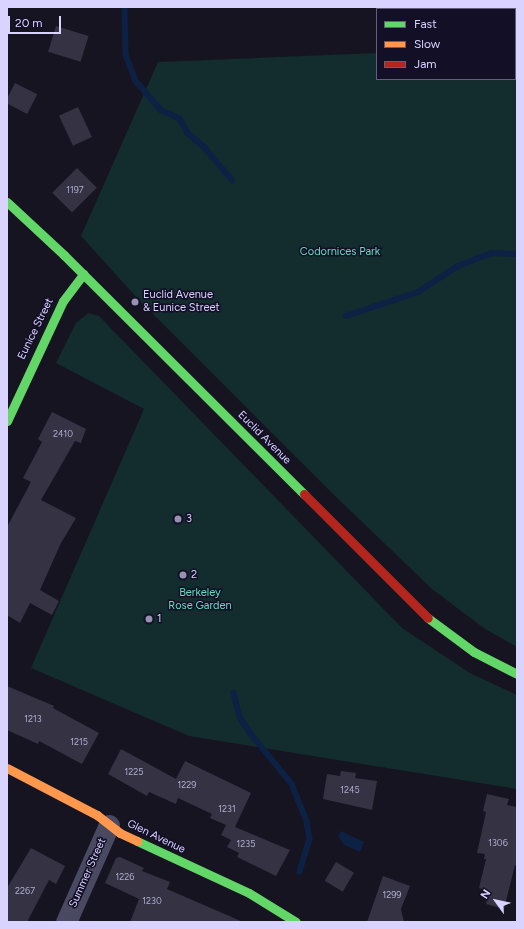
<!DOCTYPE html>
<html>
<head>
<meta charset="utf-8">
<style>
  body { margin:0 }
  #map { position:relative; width:524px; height:929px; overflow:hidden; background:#161421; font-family:Figtree,sans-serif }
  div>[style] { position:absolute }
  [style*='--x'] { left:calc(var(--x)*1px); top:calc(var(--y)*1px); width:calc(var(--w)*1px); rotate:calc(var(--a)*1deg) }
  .green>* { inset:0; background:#132c2d }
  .water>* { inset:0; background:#0d2144 }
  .stream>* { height:5.5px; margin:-2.75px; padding:0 2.75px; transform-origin:2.75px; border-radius:2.75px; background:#0d2144 }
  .building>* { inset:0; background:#343243; transform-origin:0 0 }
  .street>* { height:21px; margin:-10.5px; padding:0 10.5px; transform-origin:10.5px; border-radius:10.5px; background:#4a4962 }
  .fast>* { height:9px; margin:-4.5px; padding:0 4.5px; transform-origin:4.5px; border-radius:4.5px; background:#63d668 }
  .slow>* { height:9px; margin:-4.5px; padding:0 4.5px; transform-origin:4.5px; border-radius:4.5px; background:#ff974d }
  .jam>* { height:9px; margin:-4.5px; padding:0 4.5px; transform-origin:4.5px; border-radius:4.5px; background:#b3261e }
  .dots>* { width:11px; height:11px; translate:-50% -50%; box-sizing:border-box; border:2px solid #130f26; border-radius:50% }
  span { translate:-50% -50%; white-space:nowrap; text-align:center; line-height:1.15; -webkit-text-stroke:3px #130f26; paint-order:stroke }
  .number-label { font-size:9px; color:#b0acd0 }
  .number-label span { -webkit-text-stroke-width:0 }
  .park-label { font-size:11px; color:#5fe0c0 }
  .poi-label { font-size:11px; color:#d9d4ff }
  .left { translate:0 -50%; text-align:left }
  .street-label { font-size:11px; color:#d9d4ff }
  .frame { position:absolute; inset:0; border:8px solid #d9d4ff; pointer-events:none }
  .legend { position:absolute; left:376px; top:8px; width:140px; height:72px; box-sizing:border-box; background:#130f26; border:1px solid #625e7d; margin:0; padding:5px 7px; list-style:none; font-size:12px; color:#d9d4ff }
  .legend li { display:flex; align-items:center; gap:8px; height:20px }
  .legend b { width:20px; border:1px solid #625e7d }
  .north { position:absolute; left:476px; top:881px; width:40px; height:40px; -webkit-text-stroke:3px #130f26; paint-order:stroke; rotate:303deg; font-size:11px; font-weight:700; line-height:16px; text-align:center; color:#d9d4ff }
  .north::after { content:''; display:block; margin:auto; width:14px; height:18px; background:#d9d4ff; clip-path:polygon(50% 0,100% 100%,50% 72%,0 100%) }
  .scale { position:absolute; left:8px; top:16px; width:53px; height:18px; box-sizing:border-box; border:2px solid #d9d4ff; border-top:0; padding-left:5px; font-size:12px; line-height:14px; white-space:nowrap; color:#d9d4ff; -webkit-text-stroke:3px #130f26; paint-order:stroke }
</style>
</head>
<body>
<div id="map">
  <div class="green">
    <i style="clip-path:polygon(515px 48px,517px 48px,517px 647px,485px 629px,432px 589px,333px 494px,138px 299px,81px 236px,158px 62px,377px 53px,377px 79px,515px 79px)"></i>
    <i style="clip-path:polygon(88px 313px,99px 316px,402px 628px,470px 673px,517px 695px,517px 789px,189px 736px,31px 668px,144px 409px,56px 363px,76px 323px)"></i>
  </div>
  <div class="water">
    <i style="clip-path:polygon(341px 831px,364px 842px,360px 852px,344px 845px,338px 836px)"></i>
  </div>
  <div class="stream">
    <i style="--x:125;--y:7;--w:48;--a:88.8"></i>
    <i style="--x:126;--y:55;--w:28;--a:69"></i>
    <i style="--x:136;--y:81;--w:38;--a:49"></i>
    <i style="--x:161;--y:110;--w:21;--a:25"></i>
    <i style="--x:180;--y:119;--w:16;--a:60"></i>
    <i style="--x:188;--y:133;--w:23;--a:41"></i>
    <i style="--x:205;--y:148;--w:42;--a:49.8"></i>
    <i style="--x:346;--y:316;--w:76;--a:-18.4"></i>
    <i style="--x:418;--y:292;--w:48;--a:-33"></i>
    <i style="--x:458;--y:266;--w:36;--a:-21"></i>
    <i style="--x:492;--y:253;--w:25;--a:2"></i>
    <i style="--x:234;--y:693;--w:25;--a:76"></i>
    <i style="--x:240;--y:717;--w:20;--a:57"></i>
    <i style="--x:251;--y:734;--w:65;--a:50.6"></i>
    <i style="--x:292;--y:784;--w:40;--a:68"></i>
    <i style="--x:307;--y:821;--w:18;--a:81"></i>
    <i style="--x:310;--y:839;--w:34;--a:107"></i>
  </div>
  <div class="building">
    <i style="left:56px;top:26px;width:34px;height:27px;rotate:17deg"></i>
    <i style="left:15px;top:83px;width:25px;height:22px;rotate:27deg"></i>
    <i style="left:78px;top:107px;width:33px;height:21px;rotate:65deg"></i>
    <i style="left:77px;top:168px;width:28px;height:35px;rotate:45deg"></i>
    <i style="clip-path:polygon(52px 412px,86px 429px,81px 443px,75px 441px,41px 500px,76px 518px,61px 543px,40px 590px,59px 601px,52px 615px,30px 603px,20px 623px,7px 615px,7px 527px,31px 482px,23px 478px,42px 442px,38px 439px)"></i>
    <i style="clip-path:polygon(7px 686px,54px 706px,53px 708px,99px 733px,82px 764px,39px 741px,38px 744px,7px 730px)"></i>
    <i style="clip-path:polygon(121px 749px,176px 779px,185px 761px,251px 793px,235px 827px,290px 850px,276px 876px,237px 857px,239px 853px,227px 847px,231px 840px,221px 835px,226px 825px,210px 818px,212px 814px,178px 798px,176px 804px,149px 792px,147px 796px,108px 774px)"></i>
    <i style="clip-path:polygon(341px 771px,356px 773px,355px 778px,377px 781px,372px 810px,323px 799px,327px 774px,340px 776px)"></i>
    <i style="clip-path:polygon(487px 794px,509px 799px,507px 805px,517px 807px,517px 866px,515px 865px,504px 909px,486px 904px,489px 891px,479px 888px,486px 859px,484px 859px,485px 854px,477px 853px,486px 812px,483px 811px)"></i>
    <i style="clip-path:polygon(31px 848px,65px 866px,56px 884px,49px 880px,27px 922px,7px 922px,7px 888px)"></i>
    <i style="clip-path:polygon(120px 857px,144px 868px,142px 871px,170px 882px,167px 889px,243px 922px,130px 922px,139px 899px,105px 883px,116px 858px)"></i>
    <i style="left:336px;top:862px;width:21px;height:22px;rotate:31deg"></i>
    <i style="clip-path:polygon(383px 876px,410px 886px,401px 909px,404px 922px,367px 922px)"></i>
  </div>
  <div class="street">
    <i style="--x:66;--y:922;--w:106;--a:-66.1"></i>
  </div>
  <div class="fast">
    <i style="--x:7;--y:202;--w:78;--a:42.9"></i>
    <i style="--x:64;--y:255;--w:339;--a:44.9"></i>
    <i style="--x:7;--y:421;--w:132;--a:-65"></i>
    <i style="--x:63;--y:301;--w:34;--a:-53"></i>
    <i style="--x:428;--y:618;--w:57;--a:36.5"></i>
    <i style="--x:474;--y:652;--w:48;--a:27.1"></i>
    <i style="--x:137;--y:841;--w:123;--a:24.9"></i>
    <i style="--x:249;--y:893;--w:55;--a:31.7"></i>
  </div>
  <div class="slow">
    <i style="--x:7;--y:768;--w:102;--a:27.6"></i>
    <i style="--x:97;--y:815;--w:29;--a:38"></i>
    <i style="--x:120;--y:833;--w:19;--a:25"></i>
  </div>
  <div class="jam">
    <i style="--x:304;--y:494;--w:175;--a:45"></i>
  </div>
  <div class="dots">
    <i style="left:135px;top:302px;background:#9591b1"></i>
    <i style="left:178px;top:519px;background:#9591b1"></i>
    <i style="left:183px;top:575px;background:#9591b1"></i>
    <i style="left:149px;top:619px;background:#9591b1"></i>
  </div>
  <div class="number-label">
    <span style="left:75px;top:190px">1197</span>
    <span style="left:63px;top:434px">2410</span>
    <span style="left:33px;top:719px">1213</span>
    <span style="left:79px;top:742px">1215</span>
    <span style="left:134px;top:772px">1225</span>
    <span style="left:187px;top:785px">1229</span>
    <span style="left:350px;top:790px">1245</span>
    <span style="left:227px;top:809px">1231</span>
    <span style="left:498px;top:843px">1306</span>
    <span style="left:246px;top:844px">1235</span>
    <span style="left:125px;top:877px">1226</span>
    <span style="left:25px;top:891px">2267</span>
    <span style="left:392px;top:895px">1299</span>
    <span style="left:152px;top:901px">1230</span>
  </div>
  <div class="park-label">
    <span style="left:340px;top:252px">Codornices Park</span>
    <span style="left:200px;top:600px">Berkeley<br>Rose Garden</span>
  </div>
  <div class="poi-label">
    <span class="left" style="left:143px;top:302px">Euclid Avenue<br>&amp; Eunice Street</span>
    <span class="left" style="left:186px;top:519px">3</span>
    <span class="left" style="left:191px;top:575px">2</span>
    <span class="left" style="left:157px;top:619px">1</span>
  </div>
  <div class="street-label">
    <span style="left:36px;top:329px;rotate:-64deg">Eunice Street</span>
    <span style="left:264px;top:438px;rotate:45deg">Euclid Avenue</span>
    <span style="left:156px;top:837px;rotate:26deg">Glen Avenue</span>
    <span style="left:88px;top:873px;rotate:-66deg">Summer Street</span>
  </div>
  <div class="frame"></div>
  <ul class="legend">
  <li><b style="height:5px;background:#63d668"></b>Fast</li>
  <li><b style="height:5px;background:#ff974d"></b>Slow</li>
  <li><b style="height:5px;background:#b3261e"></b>Jam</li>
  </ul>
  <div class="north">N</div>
  <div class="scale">20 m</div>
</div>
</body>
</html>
